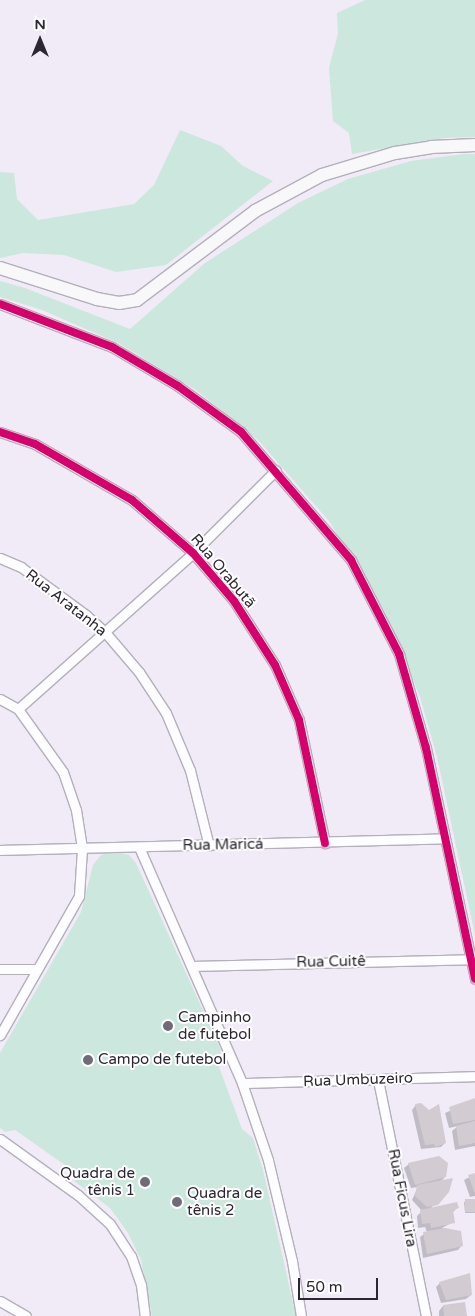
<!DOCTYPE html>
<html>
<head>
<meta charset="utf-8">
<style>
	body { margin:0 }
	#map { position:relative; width:475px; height:1316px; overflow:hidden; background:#f1ebf7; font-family:"Varela Round",sans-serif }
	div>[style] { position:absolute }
	.green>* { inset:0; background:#cce7dd }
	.shadow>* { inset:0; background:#0003 }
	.building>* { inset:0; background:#d3cbd2; transform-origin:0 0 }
	.roads { filter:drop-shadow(1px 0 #b4b0ba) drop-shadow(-1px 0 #b4b0ba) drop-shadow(0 1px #b4b0ba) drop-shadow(0 -1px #b4b0ba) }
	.street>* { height:9px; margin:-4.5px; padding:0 4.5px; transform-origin:4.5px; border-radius:4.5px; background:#fdfcfe }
	.secondary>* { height:12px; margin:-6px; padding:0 6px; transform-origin:6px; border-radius:6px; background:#f8f7fa }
	.cycleway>* { height:8px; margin:-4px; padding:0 4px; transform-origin:4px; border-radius:4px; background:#d6006c }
	.dots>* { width:14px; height:14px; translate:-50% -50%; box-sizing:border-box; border:2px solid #fff; border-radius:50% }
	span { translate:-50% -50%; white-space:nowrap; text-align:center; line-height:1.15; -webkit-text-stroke:4px #fff; paint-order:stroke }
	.street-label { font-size:15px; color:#2c2632 }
	.poi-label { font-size:15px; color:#2c2632 }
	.left { translate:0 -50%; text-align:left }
	.right { translate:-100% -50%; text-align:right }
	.north { position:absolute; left:15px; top:15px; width:50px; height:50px; -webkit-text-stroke:4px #fff; paint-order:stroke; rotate:0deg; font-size:14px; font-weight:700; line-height:20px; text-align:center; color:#2c2632 }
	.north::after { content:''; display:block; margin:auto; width:18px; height:22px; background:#2c2632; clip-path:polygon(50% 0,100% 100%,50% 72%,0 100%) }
	.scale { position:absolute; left:298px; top:1278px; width:80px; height:22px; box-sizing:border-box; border:2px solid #2c2632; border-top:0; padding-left:6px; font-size:15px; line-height:18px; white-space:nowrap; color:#2c2632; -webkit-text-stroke:4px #fff; paint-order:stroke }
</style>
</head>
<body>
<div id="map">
	<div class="green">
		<i style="clip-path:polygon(365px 0,475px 0,475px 137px,444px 138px,352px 154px,349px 133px,333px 121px,329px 68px,338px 33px,337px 13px)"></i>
		<i style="clip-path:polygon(180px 130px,221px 146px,243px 166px,273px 181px,166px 265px,116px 272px,64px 255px,23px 253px,0 258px,0 172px,14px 173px,17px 199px,38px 220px,134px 204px,154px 185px)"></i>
		<i style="clip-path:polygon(464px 154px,475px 154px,475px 935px,437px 757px,420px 697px,386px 614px,329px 521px,258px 440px,196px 390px,120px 344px,42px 310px,0 297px,0 281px,25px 288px,130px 329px,205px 263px,298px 203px,348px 179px,411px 161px)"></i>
		<i style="clip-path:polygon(113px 851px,129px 855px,136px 863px,221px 1050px,218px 1064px,242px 1129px,253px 1138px,263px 1170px,296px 1316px,152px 1316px,141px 1260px,128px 1233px,110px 1208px,74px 1181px,72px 1170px,15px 1130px,5px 1132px,0 1128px,0 1053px,81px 912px,93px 865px,101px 855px)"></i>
	</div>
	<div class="shadow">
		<i style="clip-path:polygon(475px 1100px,475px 1146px,455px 1150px,452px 1131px,458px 1126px,449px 1128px,445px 1113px)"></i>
		<i style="clip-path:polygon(416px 1105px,445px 1143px,441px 1147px,421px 1149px,412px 1110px)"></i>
		<i style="clip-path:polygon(409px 1164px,445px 1177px,440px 1182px,448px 1191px,429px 1210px,457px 1208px,453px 1212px,453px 1222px,442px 1228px,460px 1232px,462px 1245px,458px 1250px,423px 1258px,420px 1237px,427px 1232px,425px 1227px,418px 1228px,417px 1216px,422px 1211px,412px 1200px,418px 1187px,411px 1188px,404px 1168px)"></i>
		<i style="clip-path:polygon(475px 1174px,475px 1196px,470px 1197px,464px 1180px)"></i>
		<i style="clip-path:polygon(475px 1199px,475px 1213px,465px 1213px,464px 1202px)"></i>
		<i style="clip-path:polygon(440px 1283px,471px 1295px,466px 1299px,441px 1303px,436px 1287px)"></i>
		<i style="clip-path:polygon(443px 1306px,466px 1316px,439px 1316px,439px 1311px)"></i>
	</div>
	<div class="building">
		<i style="clip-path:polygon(475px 1098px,475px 1120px,453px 1124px,449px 1107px)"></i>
		<i style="clip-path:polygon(421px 1103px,429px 1110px,439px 1104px,446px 1143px,436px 1147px,434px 1144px,425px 1145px,415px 1104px)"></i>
		<i style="clip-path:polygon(475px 1121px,475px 1143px,459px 1146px,456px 1126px)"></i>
		<i style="clip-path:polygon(439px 1156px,448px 1163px,446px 1177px,415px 1185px,408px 1163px)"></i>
		<i style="clip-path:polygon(475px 1173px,475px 1194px,468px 1175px)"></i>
		<i style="clip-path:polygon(453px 1178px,449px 1192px,438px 1205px,427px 1207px,415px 1196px,417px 1185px)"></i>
		<i style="left:465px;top:1199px;width:10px;height:13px"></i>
		<i style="clip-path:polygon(457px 1202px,459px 1208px,453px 1210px,455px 1223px,431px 1228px,430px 1223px,422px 1224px,420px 1210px)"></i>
		<i style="clip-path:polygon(445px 1228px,461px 1231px,463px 1246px,427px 1254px,423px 1232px)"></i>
		<i style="clip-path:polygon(470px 1273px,472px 1295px,446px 1300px,439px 1282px)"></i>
		<i style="clip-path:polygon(465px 1302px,467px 1316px,444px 1316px,443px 1305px)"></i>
	</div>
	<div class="roads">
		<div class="street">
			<i style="left:0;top:304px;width:120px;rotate:21deg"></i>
			<i style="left:112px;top:347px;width:77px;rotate:30.6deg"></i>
			<i style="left:178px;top:386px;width:78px;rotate:36.1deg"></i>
			<i style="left:241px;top:432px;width:169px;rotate:49.3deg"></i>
			<i style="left:351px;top:560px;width:106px;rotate:62.9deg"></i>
			<i style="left:399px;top:654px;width:98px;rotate:74deg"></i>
			<i style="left:426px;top:748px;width:236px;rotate:78deg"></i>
			<i style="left:0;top:432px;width:37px;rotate:19deg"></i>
			<i style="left:35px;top:444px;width:112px;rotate:30deg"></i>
			<i style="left:132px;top:500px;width:81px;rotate:41deg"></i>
			<i style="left:193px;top:553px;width:63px;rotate:49.5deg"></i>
			<i style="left:234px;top:601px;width:76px;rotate:57.4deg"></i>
			<i style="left:275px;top:665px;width:60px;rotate:66.4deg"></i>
			<i style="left:299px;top:720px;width:126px;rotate:78.1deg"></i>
			<i style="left:0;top:558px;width:23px;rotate:23deg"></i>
			<i style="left:21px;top:567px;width:81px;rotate:36.4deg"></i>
			<i style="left:86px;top:615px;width:24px;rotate:42deg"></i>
			<i style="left:104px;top:631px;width:54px;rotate:49.5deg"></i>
			<i style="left:139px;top:672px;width:49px;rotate:56.6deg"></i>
			<i style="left:166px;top:713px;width:62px;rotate:67.2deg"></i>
			<i style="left:190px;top:770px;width:78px;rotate:76deg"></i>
			<i style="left:0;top:699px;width:21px;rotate:29deg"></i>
			<i style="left:18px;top:709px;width:77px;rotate:54.5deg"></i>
			<i style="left:63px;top:772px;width:40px;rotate:71.1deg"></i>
			<i style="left:76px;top:810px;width:39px;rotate:81deg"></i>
			<i style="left:82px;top:849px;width:47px;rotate:93.7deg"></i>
			<i style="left:79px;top:896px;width:160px;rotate:119.6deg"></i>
			<i style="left:18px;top:709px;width:234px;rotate:-41.7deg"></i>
			<i style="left:193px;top:553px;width:117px;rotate:-45deg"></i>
			<i style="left:139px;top:847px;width:257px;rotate:66.4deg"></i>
			<i style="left:242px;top:1083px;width:81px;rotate:71.3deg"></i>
			<i style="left:268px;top:1160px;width:104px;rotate:76.6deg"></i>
			<i style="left:292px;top:1261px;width:56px;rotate:80.7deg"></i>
			<i style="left:0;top:850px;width:445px;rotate:-1.5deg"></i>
			<i style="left:192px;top:966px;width:279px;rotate:-1.4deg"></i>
			<i style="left:0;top:969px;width:37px"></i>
			<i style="left:378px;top:1080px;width:241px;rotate:78.5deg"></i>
			<i style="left:242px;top:1083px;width:233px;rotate:-1.7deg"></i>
			<i style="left:0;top:1139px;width:96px;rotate:35.7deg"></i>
			<i style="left:78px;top:1195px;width:43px;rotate:42.2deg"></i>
			<i style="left:110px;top:1224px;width:38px;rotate:57deg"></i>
			<i style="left:131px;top:1256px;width:31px;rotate:71deg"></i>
			<i style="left:141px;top:1285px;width:31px;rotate:83deg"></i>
			<i style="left:0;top:1301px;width:30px;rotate:30deg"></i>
		</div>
		<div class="secondary">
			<i style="left:0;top:268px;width:102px;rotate:17.7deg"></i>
			<i style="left:97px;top:299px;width:22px;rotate:10deg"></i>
			<i style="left:119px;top:303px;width:18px;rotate:-9deg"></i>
			<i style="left:137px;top:300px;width:148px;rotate:-37deg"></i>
			<i style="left:255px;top:211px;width:76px;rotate:-28.2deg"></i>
			<i style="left:322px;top:175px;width:76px;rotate:-16.8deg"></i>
			<i style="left:395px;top:153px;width:36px;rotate:-9deg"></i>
			<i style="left:431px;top:147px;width:44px;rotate:-2.6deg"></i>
		</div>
	</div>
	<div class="cycleway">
		<i style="left:0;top:304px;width:120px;rotate:21deg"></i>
		<i style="left:112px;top:347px;width:77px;rotate:30.6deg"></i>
		<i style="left:178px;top:386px;width:78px;rotate:36.1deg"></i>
		<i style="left:241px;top:432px;width:169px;rotate:49.3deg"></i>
		<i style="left:351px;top:560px;width:106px;rotate:62.9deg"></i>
		<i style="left:399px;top:654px;width:98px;rotate:74deg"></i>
		<i style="left:426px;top:748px;width:236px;rotate:78deg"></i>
		<i style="left:0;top:432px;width:37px;rotate:19deg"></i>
		<i style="left:35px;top:444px;width:112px;rotate:30deg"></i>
		<i style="left:132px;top:500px;width:81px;rotate:41deg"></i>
		<i style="left:193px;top:553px;width:63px;rotate:49.5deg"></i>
		<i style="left:234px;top:601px;width:76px;rotate:57.4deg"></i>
		<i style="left:275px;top:665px;width:60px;rotate:66.4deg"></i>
		<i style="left:299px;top:720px;width:126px;rotate:78.1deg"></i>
	</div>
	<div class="dots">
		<i style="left:168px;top:1026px;background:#716b77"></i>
		<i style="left:88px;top:1060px;background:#716b77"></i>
		<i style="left:145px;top:1182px;background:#716b77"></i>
		<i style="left:177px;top:1202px;background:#716b77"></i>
	</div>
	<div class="street-label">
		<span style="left:223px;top:571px;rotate:50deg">Rua Orabutã</span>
		<span style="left:66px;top:603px;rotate:38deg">Rua Aratanha</span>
		<span style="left:223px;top:845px;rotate:-1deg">Rua Maricá</span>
		<span style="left:331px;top:962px;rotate:-1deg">Rua Cuitê</span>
		<span style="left:358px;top:1080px;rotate:-2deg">Rua Umbuzeiro</span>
		<span style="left:402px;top:1198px;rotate:79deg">Rua Ficus Lira</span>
	</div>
	<div class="poi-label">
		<span class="left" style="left:178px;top:1026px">Campinho<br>de futebol</span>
		<span class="left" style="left:98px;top:1060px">Campo de futebol</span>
		<span class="right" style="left:135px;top:1182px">Quadra de<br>tênis 1</span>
		<span class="left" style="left:187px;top:1202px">Quadra de<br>tênis 2</span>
	</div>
	<div class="north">N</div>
	<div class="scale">50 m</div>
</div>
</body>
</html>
